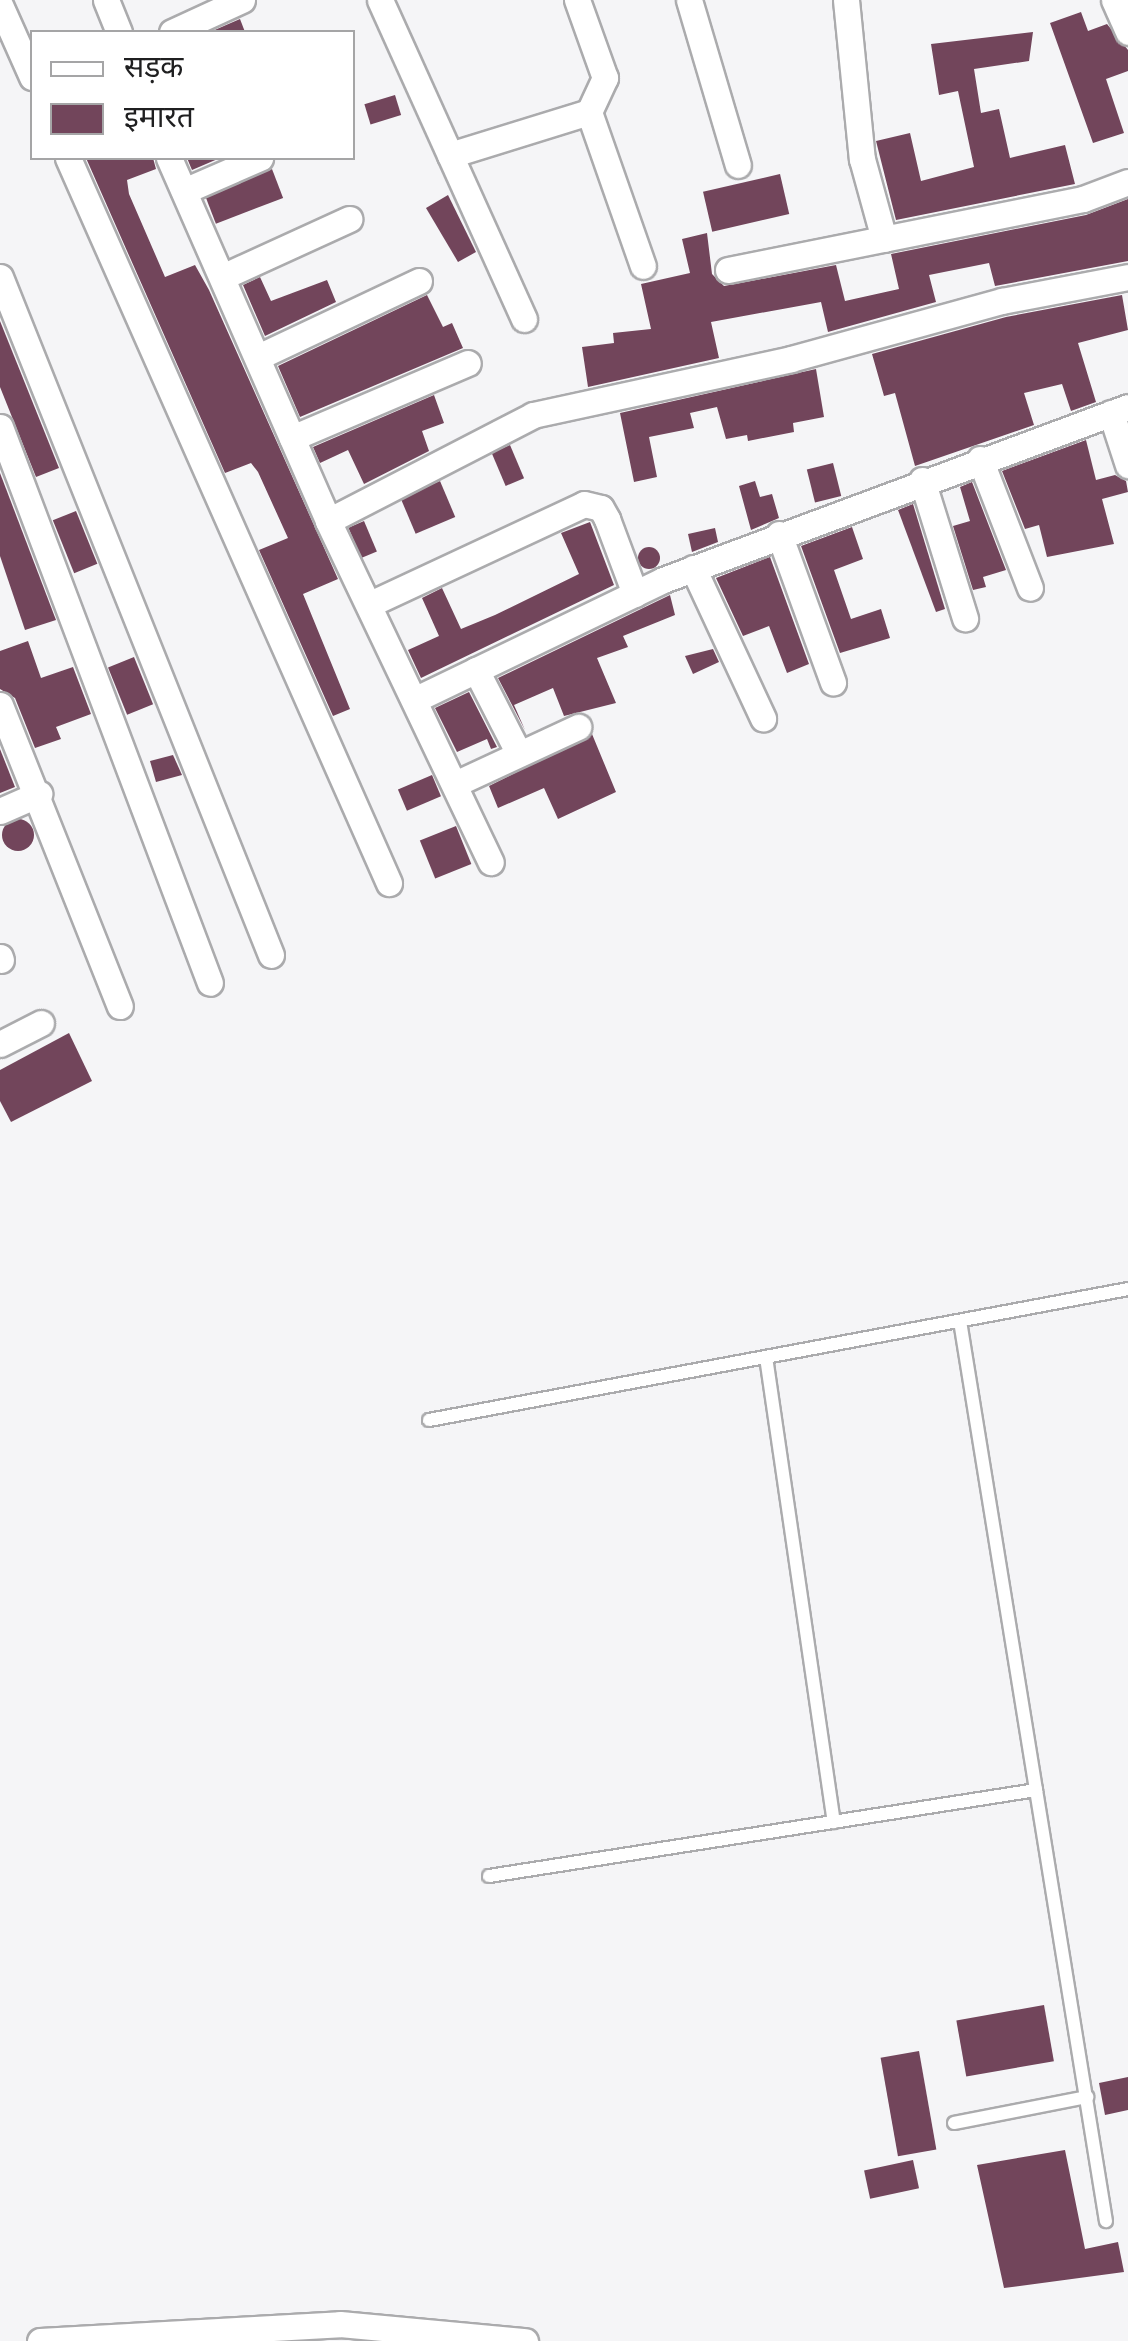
<!DOCTYPE html>
<html>
<head>
<meta charset="utf-8">
<style>
	body { margin:0 }
	#map { position:relative; width:1128px; height:2341px; overflow:hidden; background:#f5f5f7; font-family:Karla,"Noto Sans Devanagari",sans-serif }
	div>[style] { position:absolute }
	.building>* { inset:0; background:#72455b; transform-origin:0 0 }
	.round { border-radius:50% }
	.roads { filter:drop-shadow(2px 0 #ababad) drop-shadow(-2px 0 #ababad) drop-shadow(0 2px #ababad) drop-shadow(0 -2px #ababad) }
	.lane>* { height:12px; margin:-6px; padding:0 6px; transform-origin:6px; border-radius:6px; background:#fff }
	.street>* { height:25px; margin:-12.5px; padding:0 12.5px; transform-origin:12.5px; border-radius:12.5px; background:#fff }
	span { translate:-50% -50%; white-space:nowrap; text-align:center; line-height:1.15; -webkit-text-stroke:10px #fff; paint-order:stroke }
	.legend { position:absolute; left:30px; top:30px; width:325px; height:130px; box-sizing:border-box; background:#fff; border:2px solid #a5a5a6; margin:0; padding:12px 18px; list-style:none; font-size:30px; color:#1f1f20 }
	.legend li { display:flex; align-items:center; gap:20px; height:50px }
	.legend b { width:50px; border:2px solid #a5a5a6 }
</style>
</head>
<body>
<div id="map">
	<div class="building">
		<i style="clip-path:polygon(1081px 12px,1088px 31px,1107px 24px,1128px 50px,1128px 71px,1106px 79px,1124px 133px,1093px 143px,1050px 23px)"></i>
		<i style="clip-path:polygon(240px 19px,245px 32px,210px 32px)"></i>
		<i style="clip-path:polygon(1033px 32px,1029px 61px,974px 69px,981px 113px,999px 109px,1010px 158px,1065px 145px,1075px 184px,896px 220px,876px 141px,910px 133px,921px 181px,974px 167px,958px 91px,939px 95px,931px 44px)"></i>
		<i style="left:395px;top:95px;width:21px;height:32px;rotate:73deg"></i>
		<i style="clip-path:polygon(86px 158px,153px 158px,156px 169px,127px 180px,129px 194px,165px 277px,195px 265px,209px 290px,338px 579px,303px 594px,350px 709px,333px 716px,259px 550px,288px 538px,258px 472px,251px 463px,225px 473px)"></i>
		<i style="clip-path:polygon(187px 158px,220px 158px,192px 170px)"></i>
		<i style="left:272px;top:169px;width:31px;height:72px;rotate:69deg"></i>
		<i style="left:780px;top:174px;width:41px;height:79px;rotate:77deg"></i>
		<i style="clip-path:polygon(448px 195px,476px 252px,458px 262px,426px 208px)"></i>
		<i style="clip-path:polygon(1128px 199px,1128px 261px,995px 286px,989px 263px,929px 275px,936px 302px,828px 332px,821px 302px,711px 322px,719px 358px,588px 387px,582px 347px,614px 343px,613px 333px,651px 329px,641px 284px,690px 273px,682px 239px,707px 233px,712px 274px,724px 286px,836px 265px,845px 301px,899px 289px,891px 254px,1086px 215px)"></i>
		<i style="clip-path:polygon(260px 277px,271px 301px,327px 280px,336px 302px,265px 336px,243px 285px)"></i>
		<i style="clip-path:polygon(427px 295px,443px 327px,452px 323px,463px 348px,300px 417px,278px 366px)"></i>
		<i style="clip-path:polygon(1122px 295px,1128px 330px,1078px 343px,1096px 402px,1071px 411px,1062px 384px,1024px 393px,1034px 425px,915px 466px,895px 393px,884px 396px,872px 354px,1006px 317px)"></i>
		<i style="clip-path:polygon(0 321px,59px 468px,36px 477px,0 387px)"></i>
		<i style="clip-path:polygon(816px 369px,824px 417px,793px 423px,794px 432px,748px 441px,747px 435px,726px 439px,717px 407px,690px 413px,694px 428px,649px 437px,657px 477px,634px 482px,620px 413px)"></i>
		<i style="clip-path:polygon(434px 395px,444px 423px,422px 431px,429px 451px,364px 484px,348px 450px,320px 463px,313px 447px)"></i>
		<i style="clip-path:polygon(1086px 440px,1096px 480px,1115px 475px,1126px 481px,1128px 492px,1102px 499px,1114px 544px,1047px 557px,1039px 525px,1025px 529px,1002px 471px)"></i>
		<i style="left:510px;top:445px;width:36px;height:20px;rotate:67deg"></i>
		<i style="left:833px;top:463px;width:34px;height:27px;rotate:76deg"></i>
		<i style="clip-path:polygon(0 473px,56px 620px,25px 630px,0 556px)"></i>
		<i style="left:440px;top:481px;width:39px;height:43px;rotate:67deg"></i>
		<i style="clip-path:polygon(755px 481px,760px 497px,772px 494px,779px 518px,751px 530px,739px 486px)"></i>
		<i style="clip-path:polygon(972px 482px,1006px 570px,983px 577px,986px 587px,973px 590px,953px 526px,970px 521px,960px 487px)"></i>
		<i style="clip-path:polygon(913px 504px,945px 609px,936px 612px,898px 510px)"></i>
		<i style="left:76px;top:511px;width:57px;height:25px;rotate:68deg"></i>
		<i style="left:364px;top:521px;width:33px;height:17px;rotate:67deg"></i>
		<i style="clip-path:polygon(590px 522px,614px 585px,421px 678px,408px 650px,439px 636px,422px 598px,442px 588px,461px 629px,495px 615px,579px 574px,561px 533px)"></i>
		<i style="clip-path:polygon(852px 527px,863px 559px,834px 570px,851px 619px,881px 609px,890px 638px,840px 653px,801px 546px)"></i>
		<i style="clip-path:polygon(715px 528px,718px 542px,692px 552px,688px 534px)"></i>
		<i class="round" style="left:638px;top:547px;width:22px;height:22px"></i>
		<i style="clip-path:polygon(770px 557px,809px 664px,787px 673px,769px 626px,743px 636px,716px 578px)"></i>
		<i style="clip-path:polygon(670px 595px,675px 615px,623px 636px,628px 647px,597px 658px,616px 703px,564px 716px,553px 688px,514px 705px,525px 730px,498px 678px)"></i>
		<i style="clip-path:polygon(28px 641px,41px 678px,73px 667px,91px 714px,56px 727px,61px 739px,35px 748px,15px 698px,0 689px,0 651px)"></i>
		<i style="clip-path:polygon(713px 649px,719px 662px,693px 674px,685px 656px)"></i>
		<i style="left:134px;top:657px;width:51px;height:28px;rotate:68deg"></i>
		<i style="clip-path:polygon(469px 692px,497px 747px,491px 749px,487px 739px,457px 752px,435px 708px)"></i>
		<i style="clip-path:polygon(592px 734px,616px 792px,558px 819px,544px 788px,498px 808px,489px 786px)"></i>
		<i style="clip-path:polygon(0 749px,15px 787px,0 793px)"></i>
		<i style="clip-path:polygon(173px 755px,182px 775px,156px 782px,150px 761px)"></i>
		<i style="left:432px;top:775px;width:23px;height:37px;rotate:67deg"></i>
		<i class="round" style="left:2px;top:819px;width:32px;height:32px"></i>
		<i style="left:456px;top:826px;width:41px;height:39px;rotate:68deg"></i>
		<i style="clip-path:polygon(69px 1033px,92px 1081px,11px 1122px,0 1101px,0 1070px)"></i>
		<i style="left:1044px;top:2005px;width:57px;height:89px;rotate:80deg"></i>
		<i style="left:919px;top:2051px;width:100px;height:39px;rotate:80deg"></i>
		<i style="clip-path:polygon(1128px 2077px,1128px 2110px,1105px 2115px,1099px 2083px)"></i>
		<i style="clip-path:polygon(1065px 2150px,1085px 2249px,1118px 2242px,1124px 2272px,1004px 2288px,977px 2165px)"></i>
		<i style="left:913px;top:2160px;width:29px;height:50px;rotate:78deg"></i>
	</div>
	<div class="roads">
		<div class="lane">
			<i style="left:960px;top:1321px;width:912px;rotate:80.79deg"></i>
			<i style="left:766px;top:1357px;width:470px;rotate:81.7deg"></i>
			<i style="left:429px;top:1420px;width:711px;rotate:-10.61deg"></i>
			<i style="left:489px;top:1876px;width:554px;rotate:-8.93deg"></i>
			<i style="left:954px;top:2123px;width:136px;rotate:-11.1deg"></i>
		</div>
		<div class="street">
			<i style="left:106px;top:0;width:35px;rotate:68deg"></i>
			<i style="left:380px;top:0;width:350px;rotate:65.7deg"></i>
			<i style="left:689px;top:0;width:172px;rotate:73.5deg"></i>
			<i style="left:846px;top:0;width:160px;rotate:84.3deg"></i>
			<i style="left:862px;top:159px;width:83px;rotate:74.6deg"></i>
			<i style="left:1114px;top:0;width:35px;rotate:66deg"></i>
			<i style="left:0;top:5px;width:79px;rotate:66deg"></i>
			<i style="left:172px;top:32px;width:77px;rotate:-24.6deg"></i>
			<i style="left:589px;top:112px;width:163px;rotate:70.7deg"></i>
			<i style="left:450px;top:155px;width:145px;rotate:-17.2deg"></i>
			<i style="left:589px;top:112px;width:38px;rotate:-65deg"></i>
			<i style="left:605px;top:78px;width:83px;rotate:-109.7deg"></i>
			<i style="left:68px;top:158px;width:793px;rotate:66.12deg"></i>
			<i style="left:169px;top:158px;width:396px;rotate:66.3deg"></i>
			<i style="left:328px;top:521px;width:378px;rotate:64.5deg"></i>
			<i style="left:184px;top:191px;width:83px;rotate:-23.5deg"></i>
			<i style="left:728px;top:270px;width:362px;rotate:-11.3deg"></i>
			<i style="left:1083px;top:199px;width:48px;rotate:-20.7deg"></i>
			<i style="left:0;top:277px;width:730px;rotate:68.21deg"></i>
			<i style="left:222px;top:277px;width:140px;rotate:-24.5deg"></i>
			<i style="left:258px;top:357px;width:178px;rotate:-25.3deg"></i>
			<i style="left:1111px;top:413px;width:55px;rotate:71.9deg"></i>
			<i style="left:0;top:427px;width:594px;rotate:69.31deg"></i>
			<i style="left:292px;top:438px;width:191px;rotate:-23.1deg"></i>
			<i style="left:980px;top:459px;width:138px;rotate:68.8deg"></i>
			<i style="left:922px;top:480px;width:145px;rotate:72.7deg"></i>
			<i style="left:328px;top:521px;width:231px;rotate:-27.3deg"></i>
			<i style="left:533px;top:415px;width:264px;rotate:-12.2deg"></i>
			<i style="left:791px;top:359px;width:219px;rotate:-15.4deg"></i>
			<i style="left:1002px;top:301px;width:128px;rotate:-10.8deg"></i>
			<i style="left:779px;top:534px;width:158px;rotate:70deg"></i>
			<i style="left:693px;top:568px;width:166px;rotate:65deg"></i>
			<i style="left:370px;top:604px;width:236px;rotate:-25deg"></i>
			<i style="left:584px;top:504px;width:17px;rotate:13deg"></i>
			<i style="left:601px;top:508px;width:13px;rotate:61deg"></i>
			<i style="left:607px;top:519px;width:80px;rotate:69.5deg"></i>
			<i style="left:476px;top:670px;width:94px;rotate:62.9deg"></i>
			<i style="left:414px;top:700px;width:276px;rotate:-25.7deg"></i>
			<i style="left:663px;top:580px;width:496px;rotate:-20.4deg"></i>
			<i style="left:0;top:705px;width:324px;rotate:68.3deg"></i>
			<i style="left:455px;top:784px;width:136px;rotate:-24.9deg"></i>
			<i style="left:0;top:811px;width:43px;rotate:-23.6deg"></i>
			<i style="left:0;top:957px;width:3px;rotate:72deg"></i>
			<i style="left:0;top:1044px;width:46px;rotate:-27.1deg"></i>
			<i style="left:40px;top:2341px;width:300px;rotate:-3.2deg"></i>
			<i style="left:340px;top:2324px;width:186px;rotate:5.3deg"></i>
		</div>
	</div>
	<ul class="legend">
	<li><b style="height:12px;background:#fff"></b>सड़क</li>
	<li><b style="height:28px;background:#72455b"></b>इमारत</li>
	</ul>
</div>
</body>
</html>
